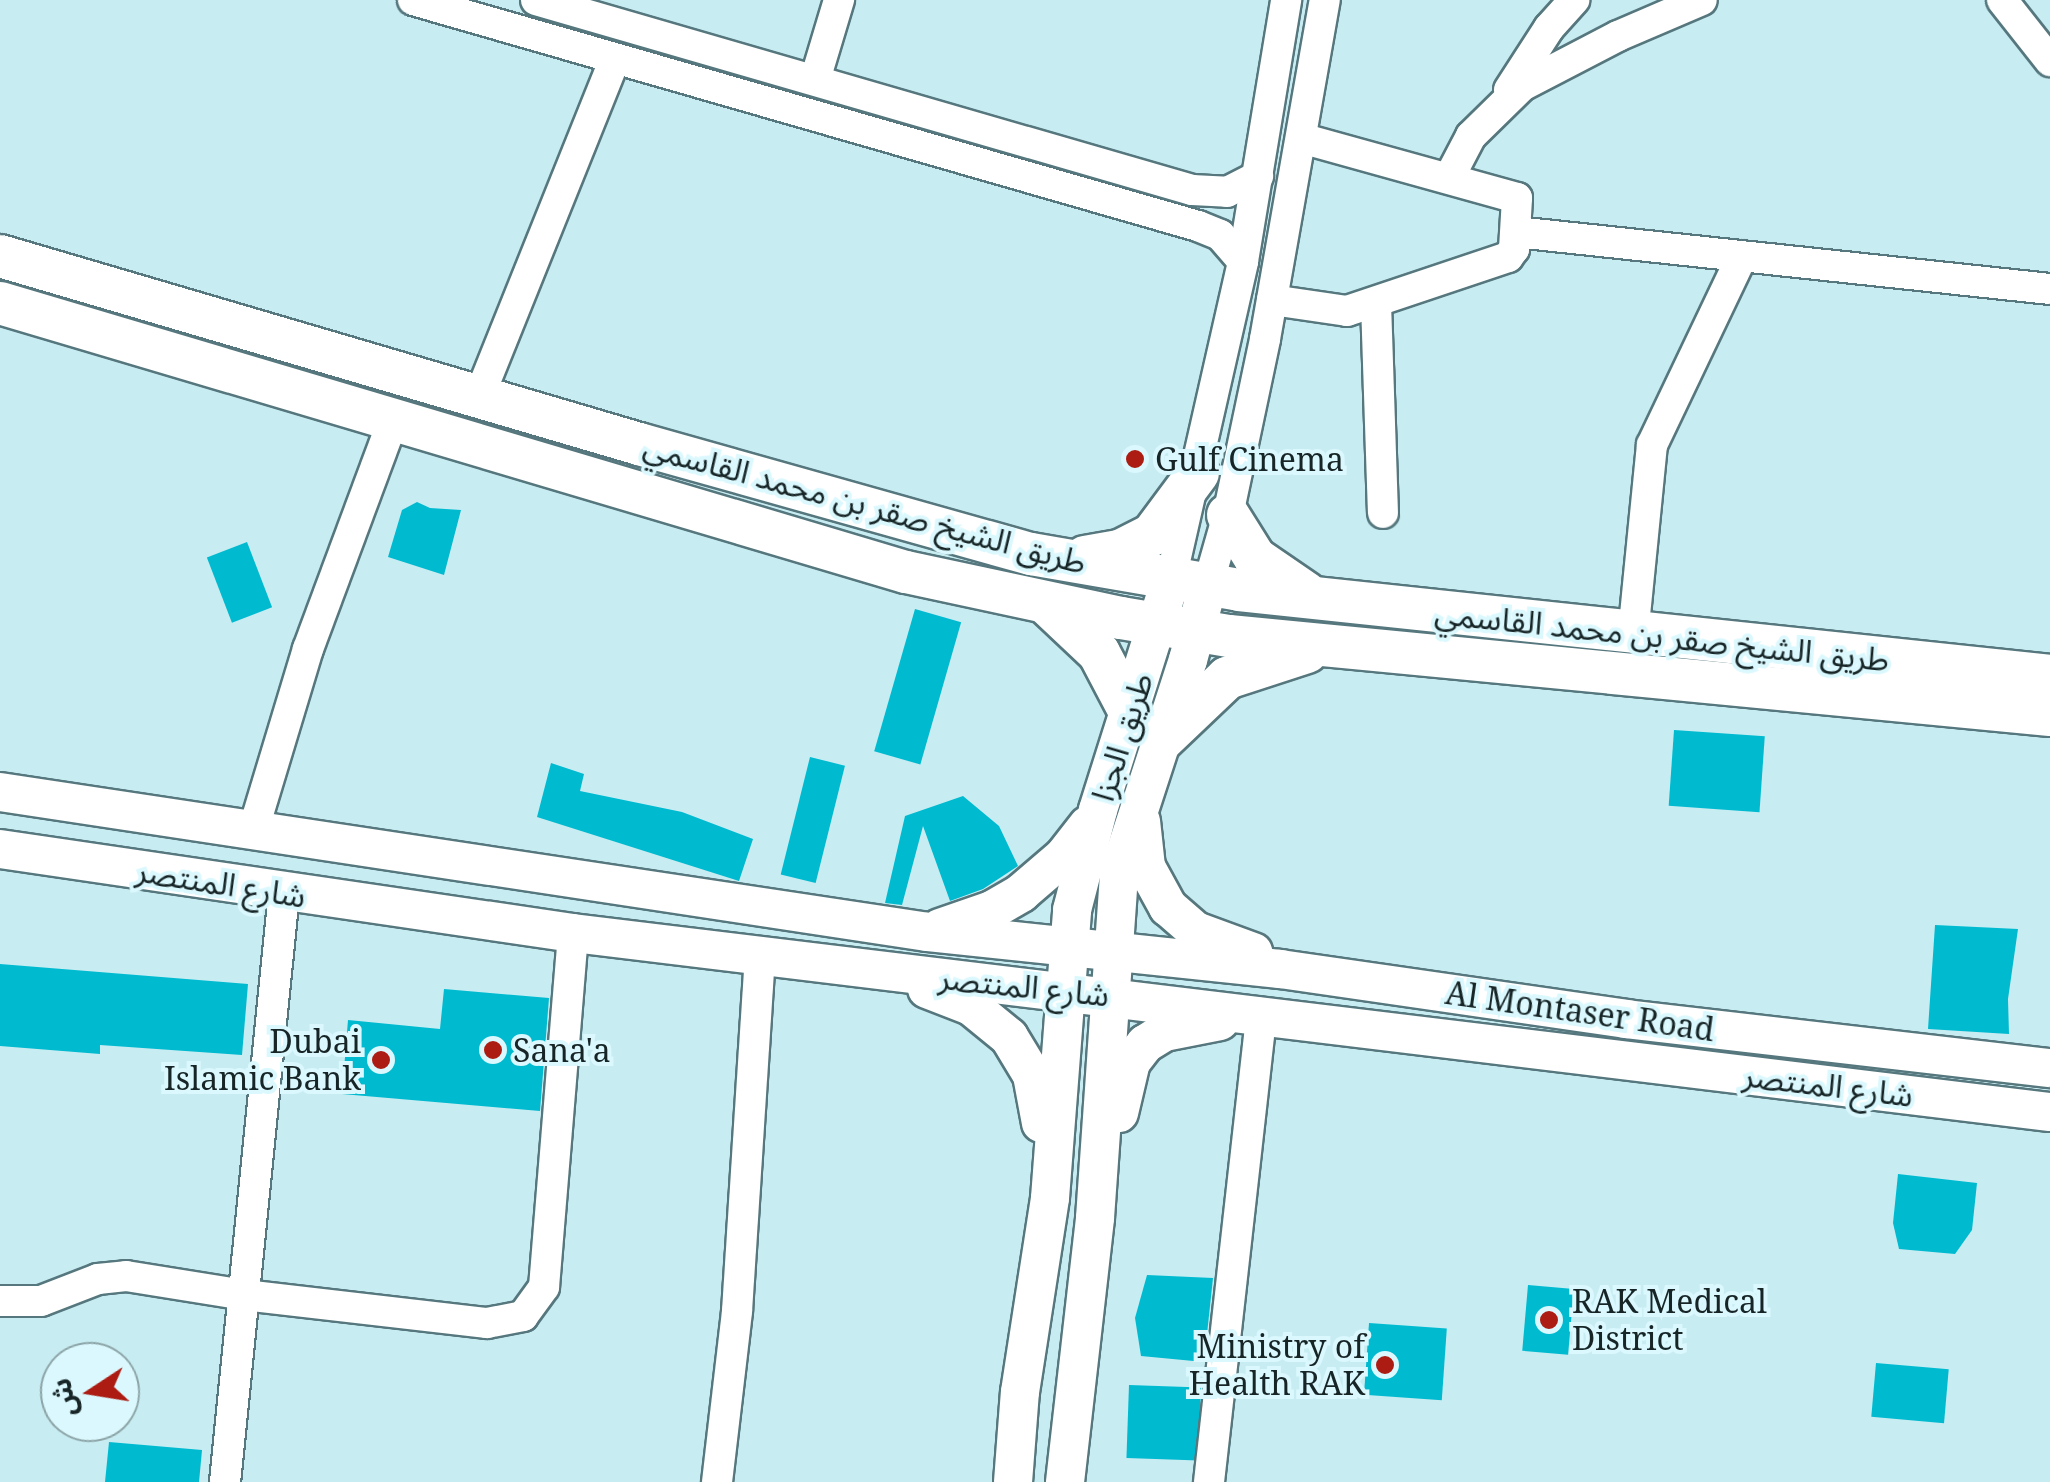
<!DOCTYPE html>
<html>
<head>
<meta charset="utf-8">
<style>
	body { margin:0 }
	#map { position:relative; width:2050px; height:1482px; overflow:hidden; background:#c7ecf2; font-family:"Noto Serif","Noto Sans Arabic",serif }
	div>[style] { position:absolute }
	.building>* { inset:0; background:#00bad0; transform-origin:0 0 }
	.roads { filter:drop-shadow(2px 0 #55777d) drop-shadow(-2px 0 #55777d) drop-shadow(0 2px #55777d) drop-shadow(0 -2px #55777d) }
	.minor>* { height:30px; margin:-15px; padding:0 15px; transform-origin:15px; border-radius:15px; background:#fff }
	.major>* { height:38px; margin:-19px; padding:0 19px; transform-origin:19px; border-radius:19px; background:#fff }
	.highway>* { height:42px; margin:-21px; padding:0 21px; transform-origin:21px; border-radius:21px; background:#fff }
	.dots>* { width:28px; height:28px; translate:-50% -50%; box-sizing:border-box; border:5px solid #daf8fd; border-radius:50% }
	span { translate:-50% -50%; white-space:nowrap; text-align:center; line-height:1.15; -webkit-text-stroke:8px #daf8fd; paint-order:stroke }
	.poi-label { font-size:32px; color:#172527 }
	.left { translate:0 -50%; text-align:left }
	.right { translate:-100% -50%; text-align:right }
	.street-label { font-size:32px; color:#172527 }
	.north { position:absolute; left:40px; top:1342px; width:100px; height:100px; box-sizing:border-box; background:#daf8fd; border:2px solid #8ca4a7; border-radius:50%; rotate:258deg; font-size:28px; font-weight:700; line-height:40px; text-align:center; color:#172527 }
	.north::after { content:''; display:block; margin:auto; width:35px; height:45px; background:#ac1c12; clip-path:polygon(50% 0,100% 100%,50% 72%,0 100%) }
</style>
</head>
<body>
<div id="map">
	<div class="building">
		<i style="clip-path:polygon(417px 502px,430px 508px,461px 510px,444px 575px,388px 557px,402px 510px)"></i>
		<i style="left:247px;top:542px;width:70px;height:43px;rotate:69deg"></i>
		<i style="left:915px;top:609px;width:48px;height:148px;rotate:16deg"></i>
		<i style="left:1674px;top:730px;width:91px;height:76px;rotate:4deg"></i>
		<i style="left:810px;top:757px;width:36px;height:121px;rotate:14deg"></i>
		<i style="clip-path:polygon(551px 763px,584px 774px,580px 791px,682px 812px,753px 839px,739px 881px,537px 817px)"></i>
		<i style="clip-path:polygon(963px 796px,999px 826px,1018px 866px,983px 889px,950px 901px,923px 826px,902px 905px,885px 903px,905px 816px)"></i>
		<i style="clip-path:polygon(1935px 925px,2018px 929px,2008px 999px,2009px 1034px,1928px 1029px)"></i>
		<i style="clip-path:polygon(0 964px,248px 984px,242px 1055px,100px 1045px,100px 1054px,0 1046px)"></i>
		<i style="clip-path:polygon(444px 989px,549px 998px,540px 1111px,342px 1094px,348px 1020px,440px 1029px)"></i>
		<i style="clip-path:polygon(1898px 1174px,1977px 1183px,1972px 1230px,1955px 1254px,1899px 1249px,1893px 1223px)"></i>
		<i style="clip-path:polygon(1147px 1275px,1213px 1278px,1204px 1362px,1141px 1356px,1135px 1318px)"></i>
		<i style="left:1528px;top:1285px;width:46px;height:66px;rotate:5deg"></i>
		<i style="left:1369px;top:1323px;width:78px;height:72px;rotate:4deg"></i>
		<i style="left:1876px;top:1363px;width:73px;height:54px;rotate:5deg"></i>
		<i style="left:1129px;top:1385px;width:72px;height:73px;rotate:2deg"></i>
		<i style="clip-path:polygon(109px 1442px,202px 1450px,199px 1482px,105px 1482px)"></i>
	</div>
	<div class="roads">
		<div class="minor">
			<i style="left:413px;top:0;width:817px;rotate:16.06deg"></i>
			<i style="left:1198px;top:226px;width:24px;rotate:22deg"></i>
			<i style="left:1220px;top:235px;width:35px;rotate:49deg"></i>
			<i style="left:536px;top:0;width:683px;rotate:16.15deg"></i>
			<i style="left:1192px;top:190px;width:35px;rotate:3deg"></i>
			<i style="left:1227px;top:192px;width:35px;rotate:-27deg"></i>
			<i style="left:2002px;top:0;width:78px;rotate:51.8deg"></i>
			<i style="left:815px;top:80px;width:84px;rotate:-73.3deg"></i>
			<i style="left:1509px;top:90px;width:74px;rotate:-57.2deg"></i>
			<i style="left:1549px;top:28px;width:38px;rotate:-48deg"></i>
			<i style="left:1449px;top:178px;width:47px;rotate:-62.4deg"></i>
			<i style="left:1471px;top:136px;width:71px;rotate:-44.4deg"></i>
			<i style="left:1522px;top:86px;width:108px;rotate:-27.5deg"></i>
			<i style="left:1618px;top:36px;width:91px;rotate:-23.2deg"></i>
			<i style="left:1516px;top:232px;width:537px;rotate:6.09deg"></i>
			<i style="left:1272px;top:300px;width:76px;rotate:8.3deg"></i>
			<i style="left:1347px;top:311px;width:170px;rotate:-18.5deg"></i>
			<i style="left:1508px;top:257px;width:10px;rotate:-53deg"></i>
			<i style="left:1514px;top:249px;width:51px;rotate:-86.6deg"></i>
			<i style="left:1517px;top:198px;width:224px;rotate:-164.5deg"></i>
			<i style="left:1376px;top:303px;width:210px;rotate:88.1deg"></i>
			<i style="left:479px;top:397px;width:364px;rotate:-68.1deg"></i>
			<i style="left:1171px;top:579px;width:326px;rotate:-77.2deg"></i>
			<i style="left:1243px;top:261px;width:265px;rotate:-80.6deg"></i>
			<i style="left:1208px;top:585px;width:73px;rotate:-74.1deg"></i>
			<i style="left:1228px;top:515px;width:180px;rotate:-78.1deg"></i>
			<i style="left:1265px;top:339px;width:344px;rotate:-80deg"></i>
			<i style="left:1633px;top:635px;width:191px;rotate:-84.3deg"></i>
			<i style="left:1652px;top:445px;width:209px;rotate:-64.5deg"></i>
			<i style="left:253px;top:831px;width:190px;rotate:-73.2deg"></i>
			<i style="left:308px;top:649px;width:244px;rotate:-69.6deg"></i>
			<i style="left:0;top:1301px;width:41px"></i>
			<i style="left:41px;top:1301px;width:61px;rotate:-21.1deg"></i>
			<i style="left:98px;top:1279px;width:28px;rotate:-6deg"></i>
			<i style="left:126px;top:1276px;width:120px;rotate:9.1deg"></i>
			<i style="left:244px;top:1295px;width:245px;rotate:6.6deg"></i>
			<i style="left:487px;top:1323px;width:37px;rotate:-11deg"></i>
			<i style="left:523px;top:1316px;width:36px;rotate:-54deg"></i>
			<i style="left:544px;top:1287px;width:355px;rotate:-85.3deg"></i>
			<i style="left:225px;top:1482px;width:592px;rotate:-84.28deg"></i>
			<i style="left:717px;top:1482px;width:172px;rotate:-83.3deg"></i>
			<i style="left:737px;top:1311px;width:358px;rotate:-86.3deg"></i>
			<i style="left:1209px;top:1482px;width:472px;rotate:-83.6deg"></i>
		</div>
		<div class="major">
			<i style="left:0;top:792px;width:939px;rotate:8.58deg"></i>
			<i style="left:928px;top:932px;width:354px;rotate:6deg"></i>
			<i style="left:1280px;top:969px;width:350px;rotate:8.2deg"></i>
			<i style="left:1626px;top:1019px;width:427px;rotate:6.6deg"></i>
			<i style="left:1141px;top:821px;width:46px;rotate:83.8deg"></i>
			<i style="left:1146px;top:867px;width:46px;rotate:61.2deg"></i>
			<i style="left:1168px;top:907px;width:37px;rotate:41deg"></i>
			<i style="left:1196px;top:931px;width:61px;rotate:20.2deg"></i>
			<i style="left:0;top:849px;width:579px;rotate:8.34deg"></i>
			<i style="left:573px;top:933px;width:1488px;rotate:6.91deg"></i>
			<i style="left:940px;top:928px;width:55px;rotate:-19.1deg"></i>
			<i style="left:992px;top:910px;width:34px;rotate:-30deg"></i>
			<i style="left:1021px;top:893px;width:57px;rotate:-40.7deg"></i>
			<i style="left:1064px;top:856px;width:39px;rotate:-52deg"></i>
			<i style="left:927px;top:989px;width:47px;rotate:21.1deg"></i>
			<i style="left:971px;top:1006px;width:49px;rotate:39.2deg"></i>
			<i style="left:1009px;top:1037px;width:44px;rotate:58.8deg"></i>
			<i style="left:1032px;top:1075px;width:49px;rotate:79.4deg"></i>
			<i style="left:1119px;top:1113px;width:52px;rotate:-76.8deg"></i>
			<i style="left:1131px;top:1062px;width:23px;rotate:-52deg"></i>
			<i style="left:1145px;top:1044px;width:22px;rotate:-32deg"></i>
			<i style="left:1164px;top:1032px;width:57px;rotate:-11.1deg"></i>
			<i style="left:1013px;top:1482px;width:90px;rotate:-85.6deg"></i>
			<i style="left:1020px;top:1392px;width:196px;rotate:-81.2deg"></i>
			<i style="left:1050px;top:1198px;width:289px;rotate:-85.6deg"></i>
			<i style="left:1072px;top:910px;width:103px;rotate:-75.4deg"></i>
			<i style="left:1098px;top:810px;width:242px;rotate:-72.5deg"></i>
			<i style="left:1065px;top:1482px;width:266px;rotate:-83.5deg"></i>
			<i style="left:1095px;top:1218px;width:347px;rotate:-86deg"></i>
			<i style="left:1119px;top:872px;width:223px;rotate:-72deg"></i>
			<i style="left:1188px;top:660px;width:78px;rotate:-75.1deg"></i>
		</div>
		<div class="highway">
			<i style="left:0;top:256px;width:666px;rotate:16.39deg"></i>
			<i style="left:639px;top:444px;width:407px;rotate:15.7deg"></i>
			<i style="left:1031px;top:554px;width:211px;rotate:9.8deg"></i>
			<i style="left:1239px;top:590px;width:816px;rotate:6.05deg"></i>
			<i style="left:0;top:303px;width:945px;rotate:16.54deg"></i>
			<i style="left:906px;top:572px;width:220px;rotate:12.1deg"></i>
			<i style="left:1121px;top:618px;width:109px;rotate:9.5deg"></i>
			<i style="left:1229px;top:636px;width:825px;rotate:5.5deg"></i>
			<i style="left:1228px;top:515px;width:51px;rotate:57.9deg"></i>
			<i style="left:1255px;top:558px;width:62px;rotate:34.5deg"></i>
			<i style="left:1085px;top:557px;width:36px;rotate:-10deg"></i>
			<i style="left:1120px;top:551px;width:36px;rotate:-27deg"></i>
			<i style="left:1152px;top:535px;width:77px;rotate:-53.4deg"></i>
			<i style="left:1048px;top:605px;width:70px;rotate:43.3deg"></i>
			<i style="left:1099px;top:653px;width:67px;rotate:62.3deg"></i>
			<i style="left:1162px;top:740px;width:90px;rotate:-43.6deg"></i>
			<i style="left:1227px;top:678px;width:84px;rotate:-18deg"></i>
		</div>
	</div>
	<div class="dots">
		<i style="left:1135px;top:459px;background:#ac1c12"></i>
		<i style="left:493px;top:1050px;background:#ac1c12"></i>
		<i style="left:381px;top:1060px;background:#ac1c12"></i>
		<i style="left:1549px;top:1320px;background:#ac1c12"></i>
		<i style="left:1385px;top:1365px;background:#ac1c12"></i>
	</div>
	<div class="poi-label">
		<span class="left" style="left:1155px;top:459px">Gulf Cinema</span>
		<span class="right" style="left:361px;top:1060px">Dubai<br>Islamic Bank</span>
		<span class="left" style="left:513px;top:1050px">Sana'a</span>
		<span class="left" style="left:1572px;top:1320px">RAK Medical<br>District</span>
		<span class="right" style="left:1365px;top:1365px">Ministry of<br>Health RAK</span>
	</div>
	<div class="street-label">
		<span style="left:865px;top:504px;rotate:15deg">طريق الشيخ صقر بن محمد القاسمي</span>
		<span style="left:1662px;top:636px;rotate:6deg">طريق الشيخ صقر بن محمد القاسمي</span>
		<span style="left:1122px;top:737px;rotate:-72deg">طريق الجزا</span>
		<span style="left:221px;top:883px;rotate:9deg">شارع المنتصر</span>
		<span style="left:1024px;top:986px;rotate:6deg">شارع المنتصر</span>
		<span style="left:1580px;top:1011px;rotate:8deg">Al Montaser Road</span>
		<span style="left:1828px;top:1085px;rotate:7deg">شارع المنتصر</span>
	</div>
	<div class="north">ش</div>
</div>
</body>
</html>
